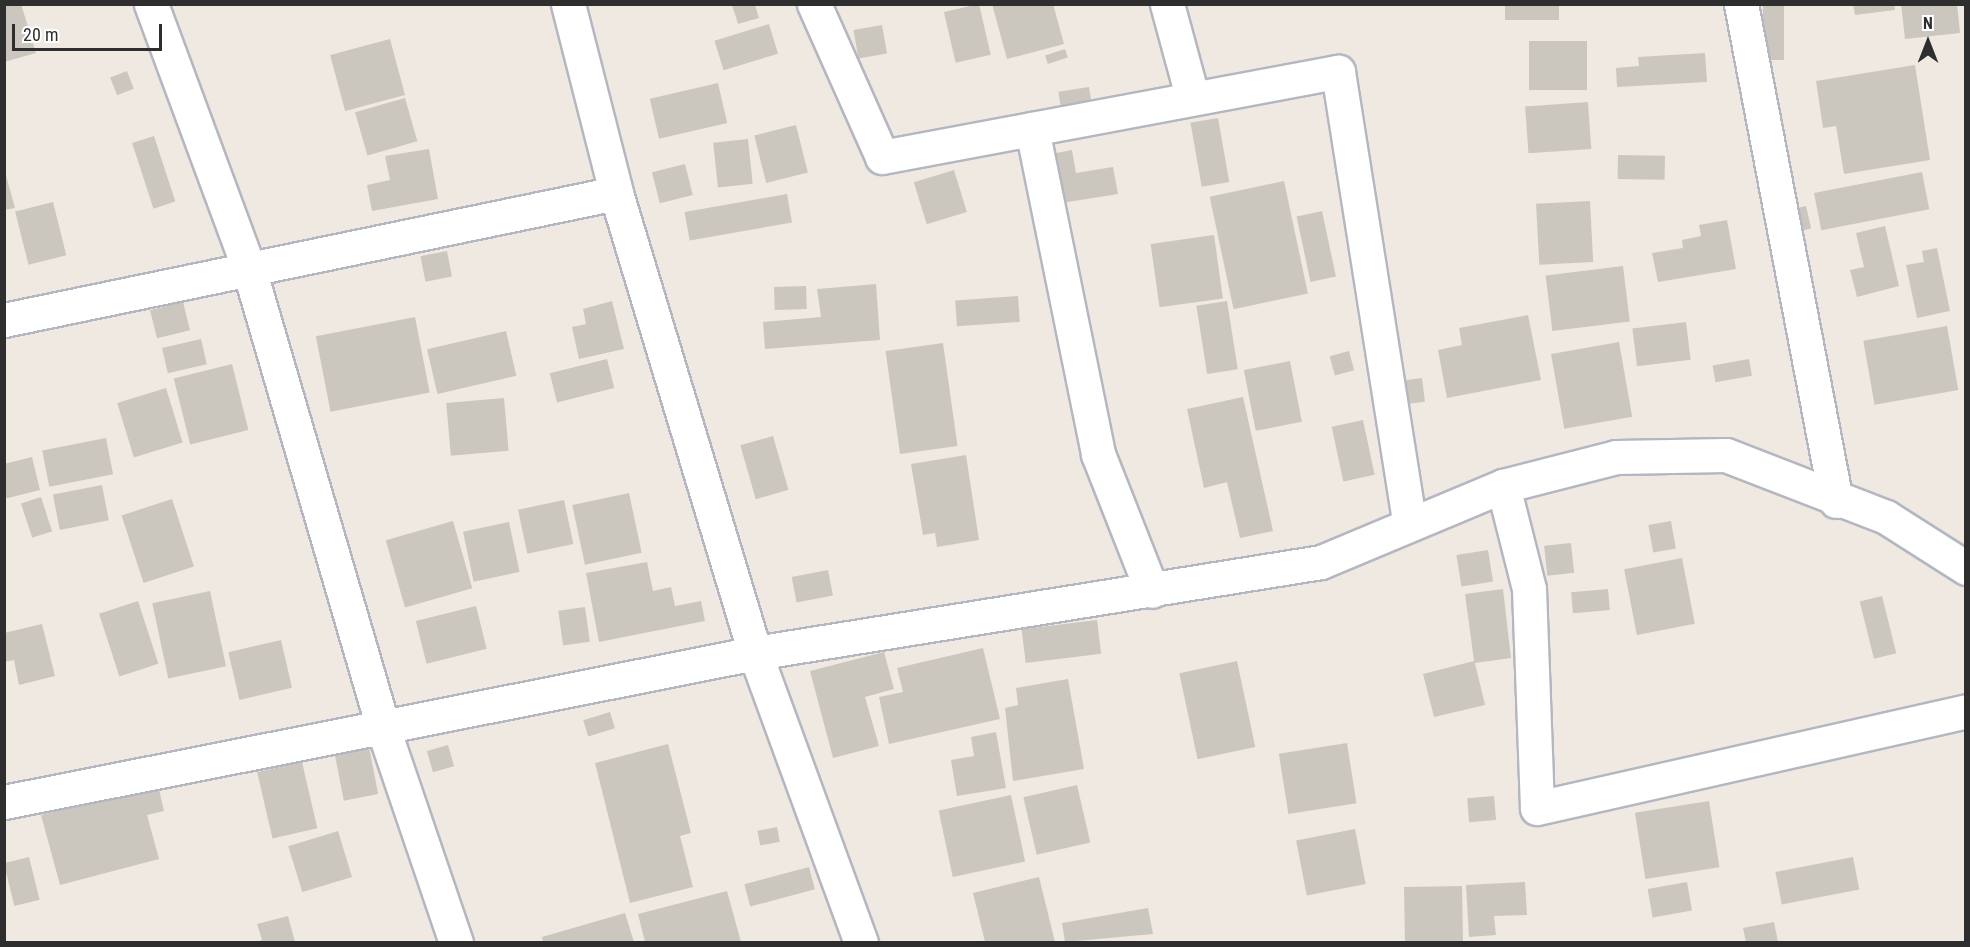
<!DOCTYPE html>
<html>
<head>
<meta charset="utf-8">
<style>
	body { margin:0 }
	#map { position:relative; width:1970px; height:947px; overflow:hidden; background:#efe9e1; font-family:"Roboto Condensed",sans-serif }
	div>[style] { position:absolute }
	.building>* { inset:0; background:#cbc7bf; transform-origin:0 0 }
	.roads { filter:drop-shadow(2px 0 #b4b7c1) drop-shadow(-2px 0 #b4b7c1) drop-shadow(0 2px #b4b7c1) drop-shadow(0 -2px #b4b7c1) }
	.street>* { height:33px; margin:-16.5px; padding:0 16.5px; transform-origin:16.5px; border-radius:16.5px; background:#fff }
	span { translate:-50% -50%; white-space:nowrap; text-align:center; line-height:1.15; -webkit-text-stroke:4.5px #fff; paint-order:stroke }
	.frame { position:absolute; inset:0; border:6px solid #2e2e2e; pointer-events:none }
	.north { position:absolute; left:1898px; top:12px; width:60px; height:60px; -webkit-text-stroke:4px #fff; paint-order:stroke; rotate:0deg; font-size:16px; font-weight:700; line-height:24px; text-align:center; color:#2e2e2e }
	.north::after { content:''; display:block; margin:auto; width:21px; height:27px; background:#2e2e2e; clip-path:polygon(50% 0,100% 100%,50% 72%,0 100%) }
	.scale { position:absolute; left:12px; top:24px; width:150px; height:27px; box-sizing:border-box; border:3px solid #2e2e2e; border-top:0; padding-left:8px; font-size:18px; line-height:21px; white-space:nowrap; color:#2e2e2e; -webkit-text-stroke:4px #fff; paint-order:stroke }
</style>
</head>
<body>
<div id="map">
	<div class="building">
		<i style="clip-path:polygon(4px 4px,21px 4px,36px 53px,4px 62px)"></i>
		<i style="left:979px;top:4px;width:52px;height:36px;rotate:77deg"></i>
		<i style="clip-path:polygon(992px 4px,1053px 4px,1064px 44px,1007px 59px)"></i>
		<i style="left:1505px;top:4px;width:54px;height:16px"></i>
		<i style="clip-path:polygon(1853px 4px,1894px 4px,1895px 10px,1855px 15px)"></i>
		<i style="clip-path:polygon(1901px 4px,1957px 4px,1960px 33px,1905px 39px)"></i>
		<i style="clip-path:polygon(732px 5px,755px 5px,759px 18px,738px 24px)"></i>
		<i style="left:1763px;top:5px;width:21px;height:55px"></i>
		<i style="left:769px;top:24px;width:31px;height:57px;rotate:73deg"></i>
		<i style="left:882px;top:25px;width:29px;height:29px;rotate:80deg"></i>
		<i style="left:390px;top:39px;width:58px;height:62px;rotate:75deg"></i>
		<i style="left:1529px;top:41px;width:58px;height:49px"></i>
		<i style="left:1065px;top:49px;width:9px;height:21px;rotate:72deg"></i>
		<i style="clip-path:polygon(1705px 53px,1707px 82px,1617px 87px,1616px 68px,1639px 66px,1638px 57px)"></i>
		<i style="clip-path:polygon(1915px 65px,1930px 160px,1844px 174px,1836px 126px,1823px 128px,1816px 81px)"></i>
		<i style="left:127px;top:71px;width:19px;height:18px;rotate:69deg"></i>
		<i style="left:718px;top:83px;width:41px;height:70px;rotate:77deg"></i>
		<i style="left:1089px;top:87px;width:18px;height:31px;rotate:81deg"></i>
		<i style="left:405px;top:98px;width:45px;height:52px;rotate:74deg"></i>
		<i style="left:1588px;top:102px;width:47px;height:63px;rotate:86deg"></i>
		<i style="left:1218px;top:118px;width:65px;height:28px;rotate:80deg"></i>
		<i style="left:796px;top:125px;width:49px;height:43px;rotate:76deg"></i>
		<i style="left:154px;top:136px;width:69px;height:23px;rotate:72deg"></i>
		<i style="left:748px;top:139px;width:45px;height:35px;rotate:84deg"></i>
		<i style="clip-path:polygon(429px 149px,438px 199px,372px 211px,367px 185px,390px 180px,385px 156px)"></i>
		<i style="clip-path:polygon(1072px 150px,1076px 173px,1113px 167px,1118px 194px,1055px 204px,1046px 155px)"></i>
		<i style="left:1618px;top:155px;width:47px;height:24px;rotate:1deg"></i>
		<i style="left:685px;top:164px;width:32px;height:34px;rotate:76deg"></i>
		<i style="clip-path:polygon(4px 168px,15px 208px,4px 210px)"></i>
		<i style="left:954px;top:170px;width:44px;height:42px;rotate:73deg"></i>
		<i style="left:1922px;top:172px;width:38px;height:110px;rotate:79deg"></i>
		<i style="left:1284px;top:181px;width:115px;height:76px;rotate:78deg"></i>
		<i style="left:787px;top:194px;width:29px;height:104px;rotate:80deg"></i>
		<i style="left:1590px;top:201px;width:61px;height:54px;rotate:87deg"></i>
		<i style="left:53px;top:202px;width:55px;height:39px;rotate:76deg"></i>
		<i style="left:1806px;top:206px;width:23px;height:16px;rotate:77deg"></i>
		<i style="left:1322px;top:211px;width:67px;height:26px;rotate:78deg"></i>
		<i style="clip-path:polygon(1727px 220px,1736px 269px,1658px 282px,1652px 253px,1683px 248px,1682px 240px,1701px 236px,1699px 225px)"></i>
		<i style="clip-path:polygon(1885px 226px,1899px 286px,1857px 297px,1850px 270px,1864px 267px,1856px 233px)"></i>
		<i style="left:1214px;top:235px;width:64px;height:64px;rotate:82deg"></i>
		<i style="clip-path:polygon(1937px 248px,1950px 311px,1917px 318px,1906px 265px,1924px 262px,1922px 251px)"></i>
		<i style="left:447px;top:251px;width:26px;height:27px;rotate:79deg"></i>
		<i style="left:1623px;top:266px;width:56px;height:78px;rotate:83deg"></i>
		<i style="clip-path:polygon(876px 284px,880px 340px,765px 349px,763px 322px,821px 317px,817px 289px)"></i>
		<i style="left:806px;top:286px;width:23px;height:32px;rotate:88deg"></i>
		<i style="left:1018px;top:296px;width:26px;height:63px;rotate:86deg"></i>
		<i style="clip-path:polygon(612px 301px,624px 349px,579px 359px,572px 327px,586px 324px,583px 309px)"></i>
		<i style="left:1227px;top:301px;width:69px;height:31px;rotate:81deg"></i>
		<i style="left:183px;top:302px;width:29px;height:34px;rotate:76deg"></i>
		<i style="clip-path:polygon(1528px 315px,1541px 380px,1447px 398px,1438px 350px,1462px 345px,1459px 328px)"></i>
		<i style="left:415px;top:317px;width:77px;height:101px;rotate:79deg"></i>
		<i style="left:1686px;top:322px;width:38px;height:54px;rotate:83deg"></i>
		<i style="left:1947px;top:326px;width:65px;height:85px;rotate:80deg"></i>
		<i style="left:506px;top:331px;width:46px;height:81px;rotate:77deg"></i>
		<i style="left:201px;top:339px;width:26px;height:40px;rotate:77deg"></i>
		<i style="left:1619px;top:342px;width:76px;height:69px;rotate:80deg"></i>
		<i style="left:943px;top:343px;width:104px;height:58px;rotate:82deg"></i>
		<i style="left:1349px;top:351px;width:20px;height:20px;rotate:75deg"></i>
		<i style="left:607px;top:359px;width:30px;height:59px;rotate:76deg"></i>
		<i style="left:1749px;top:359px;width:17px;height:37px;rotate:80deg"></i>
		<i style="left:1290px;top:361px;width:62px;height:47px;rotate:79deg"></i>
		<i style="left:232px;top:364px;width:68px;height:60px;rotate:76deg"></i>
		<i style="left:1422px;top:378px;width:24px;height:16px;rotate:83deg"></i>
		<i style="left:166px;top:388px;width:57px;height:51px;rotate:73deg"></i>
		<i style="clip-path:polygon(1243px 397px,1273px 531px,1240px 538px,1227px 482px,1204px 488px,1187px 409px)"></i>
		<i style="left:504px;top:398px;width:53px;height:58px;rotate:85deg"></i>
		<i style="left:1363px;top:420px;width:56px;height:32px;rotate:78deg"></i>
		<i style="left:773px;top:436px;width:56px;height:34px;rotate:74deg"></i>
		<i style="left:106px;top:438px;width:37px;height:65px;rotate:79deg"></i>
		<i style="clip-path:polygon(966px 455px,979px 540px,937px 547px,935px 533px,923px 535px,911px 464px)"></i>
		<i style="clip-path:polygon(32px 457px,40px 490px,4px 499px,4px 464px)"></i>
		<i style="left:102px;top:485px;width:36px;height:50px;rotate:79deg"></i>
		<i style="left:629px;top:493px;width:61px;height:58px;rotate:78deg"></i>
		<i style="left:41px;top:497px;width:36px;height:21px;rotate:72deg"></i>
		<i style="left:172px;top:499px;width:71px;height:53px;rotate:72deg"></i>
		<i style="left:564px;top:500px;width:45px;height:47px;rotate:78deg"></i>
		<i style="left:453px;top:521px;width:70px;height:70px;rotate:74deg"></i>
		<i style="left:1671px;top:521px;width:28px;height:23px;rotate:80deg"></i>
		<i style="left:509px;top:522px;width:51px;height:47px;rotate:78deg"></i>
		<i style="left:1571px;top:543px;width:30px;height:27px;rotate:84deg"></i>
		<i style="left:1488px;top:550px;width:32px;height:32px;rotate:81deg"></i>
		<i style="left:1682px;top:558px;width:67px;height:59px;rotate:79deg"></i>
		<i style="clip-path:polygon(647px 562px,653px 591px,671px 587px,675px 606px,701px 601px,705px 621px,599px 642px,586px 573px)"></i>
		<i style="left:828px;top:570px;width:26px;height:37px;rotate:79deg"></i>
		<i style="clip-path:polygon(1503px 589px,1511px 658px,1475px 663px,1485px 705px,1434px 717px,1423px 674px,1474px 661px,1465px 594px)"></i>
		<i style="left:1608px;top:589px;width:21px;height:37px;rotate:85deg"></i>
		<i style="left:210px;top:591px;width:77px;height:59px;rotate:78deg"></i>
		<i style="left:1882px;top:596px;width:59px;height:23px;rotate:76deg"></i>
		<i style="left:138px;top:601px;width:66px;height:41px;rotate:72deg"></i>
		<i style="left:476px;top:606px;width:44px;height:62px;rotate:76deg"></i>
		<i style="left:585px;top:607px;width:35px;height:27px;rotate:82deg"></i>
		<i style="left:1097px;top:620px;width:34px;height:76px;rotate:83deg"></i>
		<i style="clip-path:polygon(42px 624px,55px 676px,19px 685px,14px 660px,4px 662px,4px 633px)"></i>
		<i style="left:281px;top:640px;width:49px;height:54px;rotate:77deg"></i>
		<i style="clip-path:polygon(983px 648px,1000px 719px,889px 744px,879px 697px,903px 692px,897px 668px)"></i>
		<i style="clip-path:polygon(884px 652px,894px 689px,865px 697px,879px 746px,833px 758px,810px 671px)"></i>
		<i style="left:1237px;top:661px;width:88px;height:59px;rotate:78deg"></i>
		<i style="clip-path:polygon(1068px 679px,1084px 769px,1013px 781px,1005px 708px,1018px 705px,1016px 688px)"></i>
		<i style="left:610px;top:712px;width:17px;height:28px;rotate:73deg"></i>
		<i style="clip-path:polygon(996px 732px,1006px 788px,957px 796px,951px 760px,974px 756px,971px 737px)"></i>
		<i style="left:1347px;top:743px;width:61px;height:69px;rotate:81deg"></i>
		<i style="clip-path:polygon(668px 744px,691px 833px,680px 836px,693px 887px,630px 903px,595px 763px)"></i>
		<i style="left:448px;top:745px;width:22px;height:22px;rotate:74deg"></i>
		<i style="left:369px;top:747px;width:48px;height:35px;rotate:79deg"></i>
		<i style="left:302px;top:762px;width:68px;height:46px;rotate:77deg"></i>
		<i style="clip-path:polygon(158px 785px,164px 811px,147px 815px,159px 859px,60px 885px,41px 815px)"></i>
		<i style="left:1077px;top:785px;width:59px;height:55px;rotate:77deg"></i>
		<i style="left:1011px;top:795px;width:68px;height:74px;rotate:78deg"></i>
		<i style="left:1494px;top:796px;width:24px;height:27px;rotate:85deg"></i>
		<i style="left:1709px;top:801px;width:67px;height:75px;rotate:81deg"></i>
		<i style="left:777px;top:827px;width:15px;height:20px;rotate:79deg"></i>
		<i style="left:1355px;top:829px;width:56px;height:60px;rotate:79deg"></i>
		<i style="left:338px;top:831px;width:48px;height:52px;rotate:73deg"></i>
		<i style="left:29px;top:857px;width:44px;height:26px;rotate:76deg"></i>
		<i style="left:1853px;top:857px;width:33px;height:79px;rotate:79deg"></i>
		<i style="left:809px;top:867px;width:23px;height:67px;rotate:75deg"></i>
		<i style="clip-path:polygon(1039px 877px,1055px 942px,985px 942px,973px 893px)"></i>
		<i style="clip-path:polygon(1525px 882px,1527px 915px,1494px 916px,1496px 935px,1469px 937px,1466px 885px)"></i>
		<i style="left:1687px;top:882px;width:29px;height:40px;rotate:80deg"></i>
		<i style="left:1462px;top:886px;width:56px;height:58px;rotate:89deg"></i>
		<i style="clip-path:polygon(727px 891px,741px 942px,645px 942px,638px 914px)"></i>
		<i style="clip-path:polygon(1148px 908px,1153px 934px,1065px 942px,1062px 923px)"></i>
		<i style="clip-path:polygon(625px 913px,634px 942px,543px 942px,542px 937px)"></i>
		<i style="clip-path:polygon(288px 916px,295px 942px,257px 942px,262px 940px,257px 924px)"></i>
		<i style="clip-path:polygon(1774px 922px,1778px 942px,1746px 942px,1743px 928px)"></i>
	</div>
	<div class="roads">
		<div class="street">
			<i style="left:151px;top:4px;width:283px;rotate:69.7deg"></i>
			<i style="left:249px;top:269px;width:481px;rotate:73.7deg"></i>
			<i style="left:384px;top:731px;width:223px;rotate:71.2deg"></i>
			<i style="left:568px;top:4px;width:195px;rotate:75.7deg"></i>
			<i style="left:616px;top:193px;width:481px;rotate:73.2deg"></i>
			<i style="left:755px;top:653px;width:308px;rotate:69.9deg"></i>
			<i style="left:814px;top:4px;width:167px;rotate:66deg"></i>
			<i style="left:882px;top:157px;width:464px;rotate:-10.6deg"></i>
			<i style="left:1338px;top:72px;width:456px;rotate:81deg"></i>
			<i style="left:1167px;top:4px;width:95px;rotate:74.8deg"></i>
			<i style="left:1741px;top:4px;width:506px;rotate:79.18deg"></i>
			<i style="left:1032px;top:129px;width:332px;rotate:78.5deg"></i>
			<i style="left:1098px;top:454px;width:147px;rotate:68.5deg"></i>
			<i style="left:4px;top:320px;width:625px;rotate:-11.72deg"></i>
			<i style="left:1503px;top:486px;width:106px;rotate:75.8deg"></i>
			<i style="left:1529px;top:589px;width:219px;rotate:87.9deg"></i>
			<i style="left:1537px;top:808px;width:440px;rotate:-12.7deg"></i>
			<i style="left:4px;top:802px;width:766px;rotate:-11.22deg"></i>
			<i style="left:755px;top:653px;width:573px;rotate:-9.13deg"></i>
			<i style="left:1321px;top:562px;width:197px;rotate:-22.7deg"></i>
			<i style="left:1503px;top:486px;width:117px;rotate:-14.4deg"></i>
			<i style="left:1616px;top:457px;width:110px;rotate:-1deg"></i>
			<i style="left:1726px;top:455px;width:172px;rotate:21.2deg"></i>
			<i style="left:1886px;top:517px;width:95px;rotate:32.5deg"></i>
		</div>
	</div>
	<div class="frame"></div>
	<div class="north">N</div>
	<div class="scale">20 m</div>
</div>
</body>
</html>
